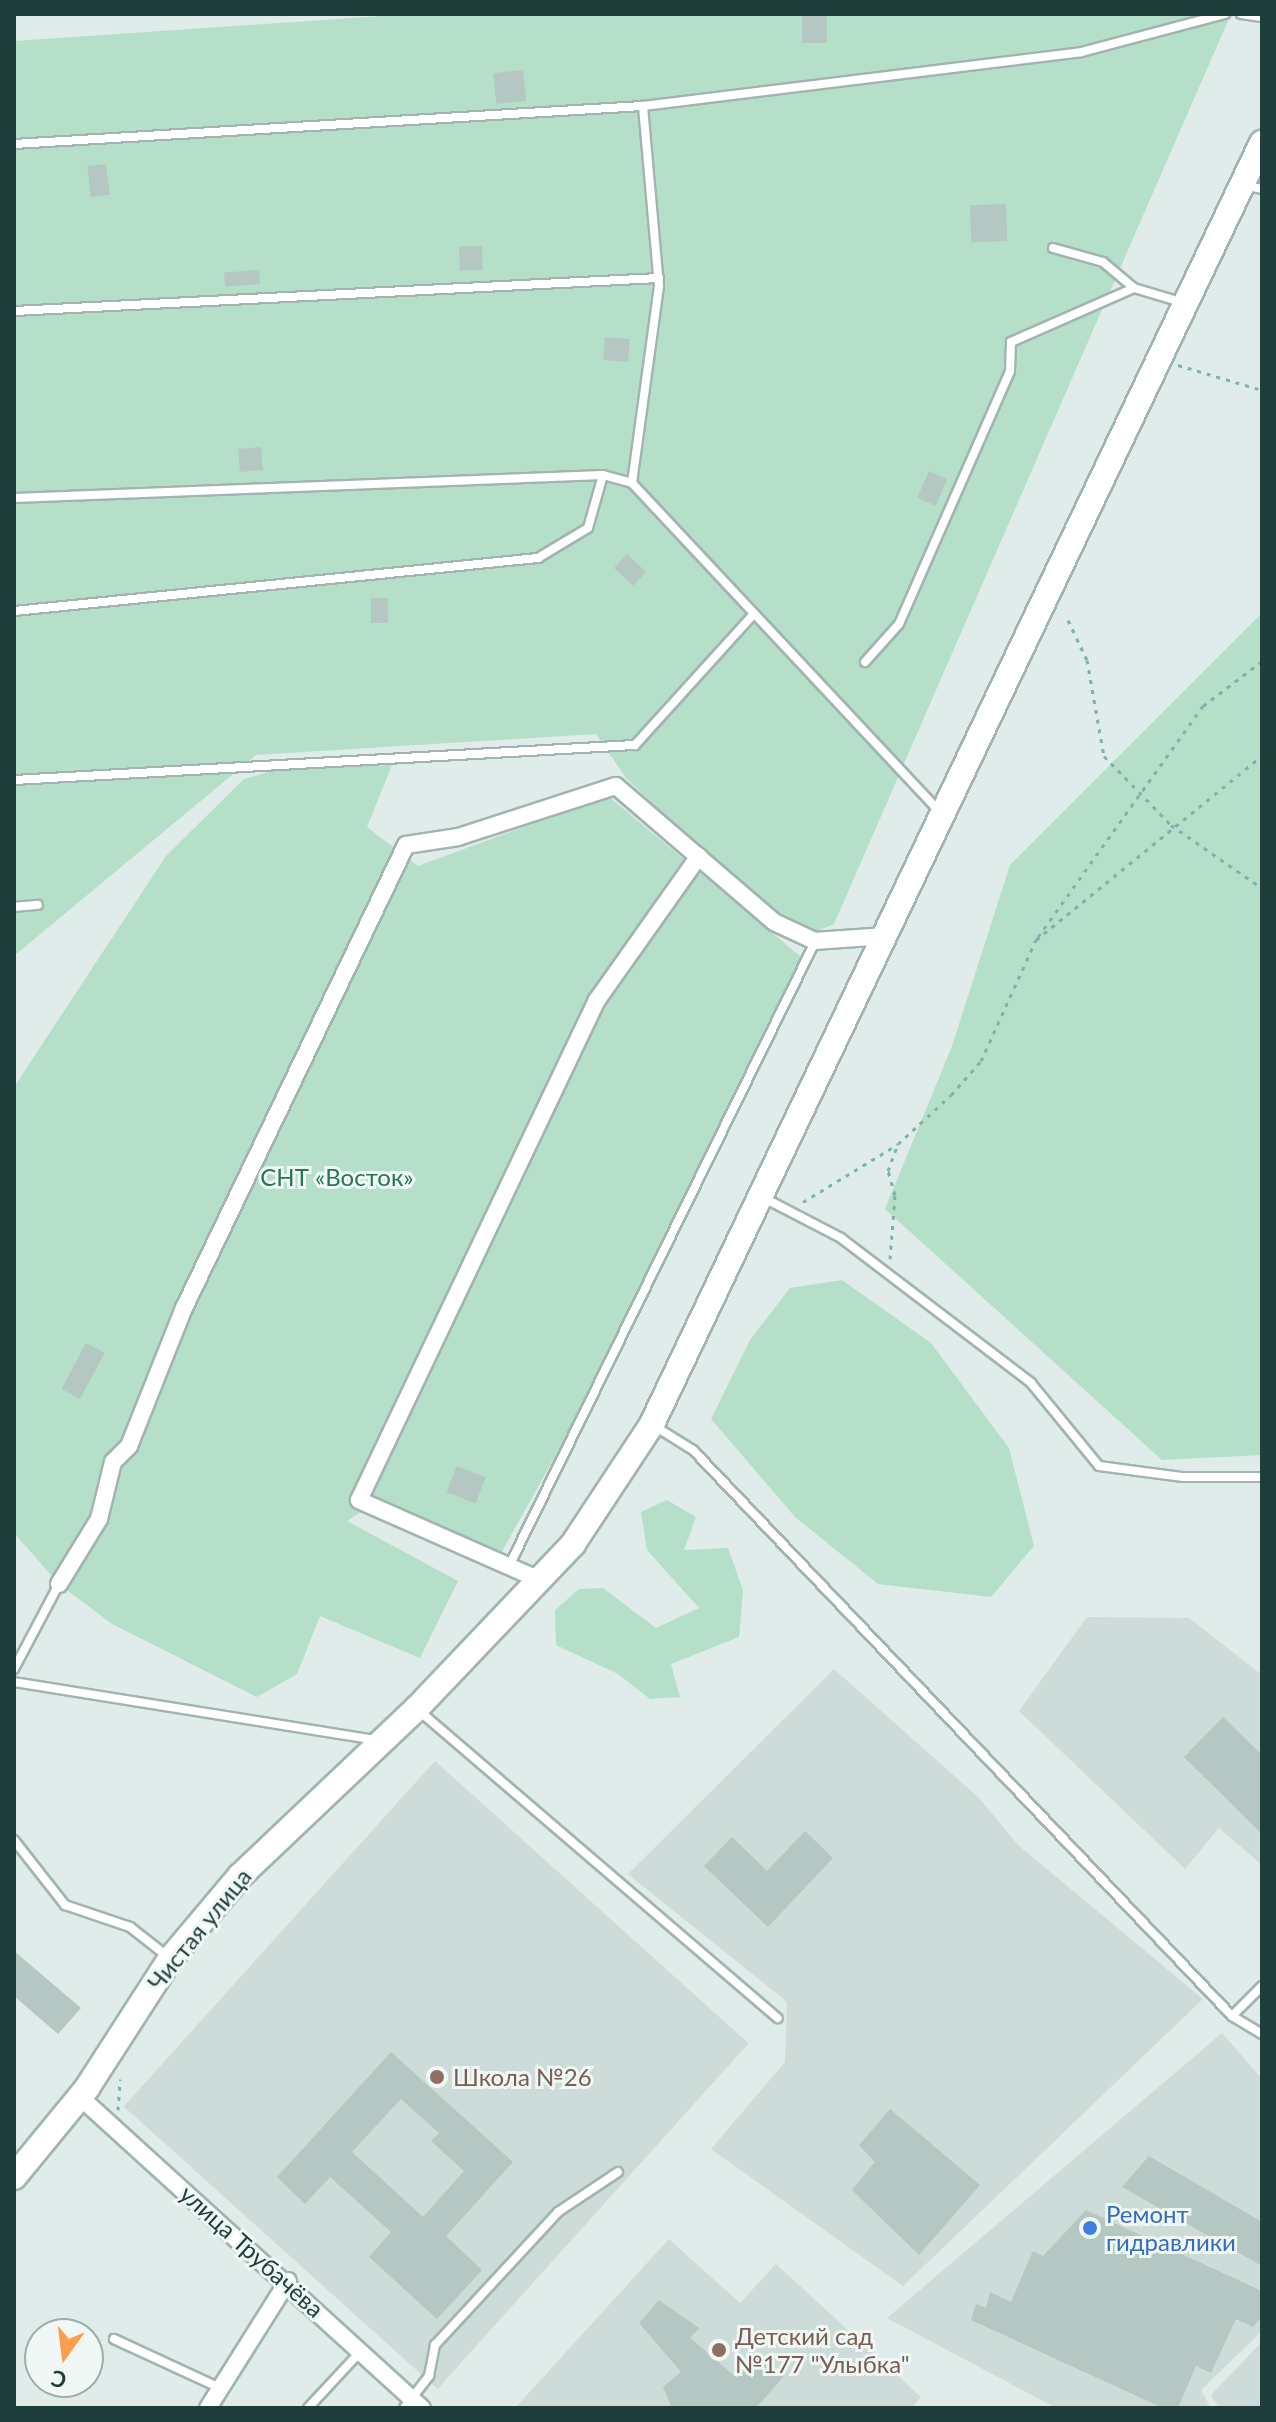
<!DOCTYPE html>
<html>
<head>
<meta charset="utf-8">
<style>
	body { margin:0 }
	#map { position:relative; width:1276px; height:2422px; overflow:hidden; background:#dfece9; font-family:Lato,sans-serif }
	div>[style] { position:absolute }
	.built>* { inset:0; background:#cddcd8; transform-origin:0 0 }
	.green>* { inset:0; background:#b6dfca }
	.building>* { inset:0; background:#b4c7c2; transform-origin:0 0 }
	.path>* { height:3px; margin-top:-1.5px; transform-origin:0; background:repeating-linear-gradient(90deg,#7db2ad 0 4px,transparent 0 10px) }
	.roads { filter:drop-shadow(2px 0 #a2b4b1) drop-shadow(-2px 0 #a2b4b1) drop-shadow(0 2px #a2b4b1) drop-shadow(0 -2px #a2b4b1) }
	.lane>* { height:8px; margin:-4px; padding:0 4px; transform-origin:4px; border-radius:4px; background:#fff }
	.street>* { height:16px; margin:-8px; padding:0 8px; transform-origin:8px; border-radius:8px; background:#fff }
	.secondary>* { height:24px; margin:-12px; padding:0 12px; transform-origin:12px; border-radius:12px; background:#fff }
	.dots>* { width:22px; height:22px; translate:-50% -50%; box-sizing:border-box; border:4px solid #f0f8f6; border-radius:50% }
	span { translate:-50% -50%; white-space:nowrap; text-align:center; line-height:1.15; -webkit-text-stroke:6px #f0f8f6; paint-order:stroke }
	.park-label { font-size:24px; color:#267756 }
	.street-label { font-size:24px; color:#1f3d3b }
	.education-label { font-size:24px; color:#785e54 }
	.left { translate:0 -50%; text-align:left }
	.shop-label { font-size:24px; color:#366cbe }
	.frame { position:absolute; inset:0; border:16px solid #1f3d3b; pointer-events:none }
	.north { position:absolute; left:24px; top:2318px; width:80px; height:80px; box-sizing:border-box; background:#f0f8f6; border:2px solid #9cadab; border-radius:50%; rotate:194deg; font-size:22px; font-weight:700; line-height:32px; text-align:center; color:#1f3d3b }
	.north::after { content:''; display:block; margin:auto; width:28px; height:36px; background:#fe9d4b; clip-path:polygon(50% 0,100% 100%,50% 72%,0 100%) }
</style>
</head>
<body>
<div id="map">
	<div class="built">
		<i style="clip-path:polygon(1087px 1617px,1189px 1618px,1262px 1675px,1262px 1865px,1219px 1828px,1185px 1869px,1019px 1711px)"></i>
		<i style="clip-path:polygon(834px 1669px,979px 1798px,1018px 1845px,1203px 1999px,903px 2286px,711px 2149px,785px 2062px,787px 2002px,628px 1874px)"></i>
		<i style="left:435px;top:1761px;width:422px;height:465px;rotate:42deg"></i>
		<i style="clip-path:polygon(1222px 2033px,1262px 2079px,1262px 2331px,1201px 2390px,1211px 2408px,1056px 2408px,887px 2318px)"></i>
		<i style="clip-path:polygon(669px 2239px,740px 2303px,776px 2264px,921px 2397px,911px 2408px,515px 2408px)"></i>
		<i style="clip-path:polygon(1262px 2342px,1262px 2408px,1219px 2408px,1211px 2395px)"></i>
	</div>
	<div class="green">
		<i style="clip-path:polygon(411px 14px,1231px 14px,834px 924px,806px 935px,767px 915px,626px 778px,596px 734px,256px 755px,14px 956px,14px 41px)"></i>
		<i style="clip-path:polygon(1262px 613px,1262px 1455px,1162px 1460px,885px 1209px,952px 1046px,1010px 865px)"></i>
		<i style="clip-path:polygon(392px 765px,367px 827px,418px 866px,608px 796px,801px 957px,562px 1444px,500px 1555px,382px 1499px,347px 1521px,458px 1581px,420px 1658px,320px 1616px,297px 1674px,257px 1697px,112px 1624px,59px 1584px,14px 1533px,14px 1087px,166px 856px,244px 779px,279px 769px)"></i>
		<i style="clip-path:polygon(842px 1280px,931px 1343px,1009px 1448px,1034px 1546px,991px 1597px,878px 1584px,795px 1517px,711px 1419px,750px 1340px,790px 1288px)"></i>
		<i style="clip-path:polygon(667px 1500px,696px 1517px,684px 1550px,728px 1548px,743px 1590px,739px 1637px,671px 1664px,680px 1697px,650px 1699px,618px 1674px,556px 1645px,555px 1610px,579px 1589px,603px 1588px,656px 1628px,699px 1608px,647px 1550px,641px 1512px)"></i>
	</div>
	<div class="building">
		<i style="left:802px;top:14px;width:25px;height:29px"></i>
		<i style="left:523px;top:70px;width:31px;height:30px;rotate:84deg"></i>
		<i style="left:106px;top:164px;width:31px;height:19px;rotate:83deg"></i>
		<i style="left:1006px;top:204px;width:37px;height:36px;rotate:88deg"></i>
		<i style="left:482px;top:246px;width:24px;height:23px;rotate:88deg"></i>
		<i style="left:259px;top:270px;width:14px;height:35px;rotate:86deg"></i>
		<i style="left:605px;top:337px;width:25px;height:23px;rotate:5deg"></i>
		<i style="left:261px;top:447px;width:23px;height:23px;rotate:85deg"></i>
		<i style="left:929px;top:471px;width:20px;height:29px;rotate:24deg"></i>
		<i style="left:627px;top:554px;width:26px;height:19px;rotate:43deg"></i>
		<i style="left:371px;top:598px;width:17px;height:25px"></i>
		<i style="left:86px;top:1343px;width:21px;height:52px;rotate:28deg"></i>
		<i style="left:457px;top:1466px;width:31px;height:28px;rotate:22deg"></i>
		<i style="clip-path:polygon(1223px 1717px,1262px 1755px,1262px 1834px,1184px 1757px)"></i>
		<i style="clip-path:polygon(805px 1831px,833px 1858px,768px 1927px,704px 1866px,732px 1837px,767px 1871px)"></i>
		<i style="clip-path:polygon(14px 1951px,81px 2008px,58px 2034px,14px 1996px)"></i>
		<i style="clip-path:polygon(evenodd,391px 2052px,513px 2162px,446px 2236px,482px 2270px,437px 2319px,369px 2257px,391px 2232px,330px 2177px,305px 2204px,277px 2177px,391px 2052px,401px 2099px,439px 2133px,431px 2141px,464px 2171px,423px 2217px,352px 2152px,401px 2099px)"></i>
		<i style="clip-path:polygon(890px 2109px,980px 2185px,919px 2255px,852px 2190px,875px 2162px,859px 2145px)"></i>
		<i style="clip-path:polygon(1149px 2156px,1262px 2222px,1262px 2266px,1122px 2187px)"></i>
		<i style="clip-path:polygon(1086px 2210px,1262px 2291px,1262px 2316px,1253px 2327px,1236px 2319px,1211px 2373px,1196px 2366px,1178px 2408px,1163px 2408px,971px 2320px,976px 2304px,986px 2308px,990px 2292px,1011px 2302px,1033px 2251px,1043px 2256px)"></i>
		<i style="clip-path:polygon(659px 2300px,699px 2328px,690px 2338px,737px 2378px,758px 2354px,784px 2376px,756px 2408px,671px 2406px,663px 2387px,681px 2372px,639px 2323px)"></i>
	</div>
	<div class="path">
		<i style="left:1178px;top:365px;width:88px;rotate:16.6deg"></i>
		<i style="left:1068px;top:620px;width:44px;rotate:64.6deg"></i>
		<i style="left:1087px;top:660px;width:97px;rotate:80deg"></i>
		<i style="left:1104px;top:756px;width:96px;rotate:45.8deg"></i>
		<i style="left:1171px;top:825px;width:111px;rotate:34.7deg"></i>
		<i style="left:1038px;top:937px;width:284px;rotate:-54.5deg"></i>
		<i style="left:1203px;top:706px;width:74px;rotate:-37.3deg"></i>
		<i style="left:803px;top:1202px;width:111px;rotate:-31.4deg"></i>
		<i style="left:898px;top:1144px;width:72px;rotate:-42.8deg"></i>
		<i style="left:951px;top:1095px;width:45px;rotate:-48.6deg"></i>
		<i style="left:981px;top:1061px;width:133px;rotate:-65.6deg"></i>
		<i style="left:1036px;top:940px;width:291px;rotate:-39.2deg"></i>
		<i style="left:890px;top:1259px;width:64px;rotate:-85.5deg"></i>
		<i style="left:895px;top:1195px;width:25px;rotate:-106deg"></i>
		<i style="left:888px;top:1171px;width:29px;rotate:-70deg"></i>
		<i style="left:118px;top:2110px;width:31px;rotate:-86deg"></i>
	</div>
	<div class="roads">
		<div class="lane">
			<i style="left:1241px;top:14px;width:21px;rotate:8deg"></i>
			<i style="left:14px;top:144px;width:630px;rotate:-3.46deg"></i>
			<i style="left:643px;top:106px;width:441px;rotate:-7deg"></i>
			<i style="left:1081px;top:52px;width:149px;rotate:-14.8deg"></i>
			<i style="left:1247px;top:186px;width:15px;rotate:11deg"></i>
			<i style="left:1053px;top:248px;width:52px;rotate:15.6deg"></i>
			<i style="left:1103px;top:262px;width:40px;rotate:40deg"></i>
			<i style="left:14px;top:311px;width:646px;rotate:-2.93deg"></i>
			<i style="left:632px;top:483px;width:451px;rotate:46.9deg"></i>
			<i style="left:14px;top:498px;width:589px;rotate:-2.24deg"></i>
			<i style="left:603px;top:475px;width:30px;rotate:15deg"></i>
			<i style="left:632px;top:483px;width:199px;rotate:-82.2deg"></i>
			<i style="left:659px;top:286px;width:181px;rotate:-95.1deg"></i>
			<i style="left:14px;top:611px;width:527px;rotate:-5.78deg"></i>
			<i style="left:538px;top:558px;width:58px;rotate:-31deg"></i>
			<i style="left:588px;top:528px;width:55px;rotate:-74.2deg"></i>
			<i style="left:865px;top:662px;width:51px;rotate:-48.2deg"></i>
			<i style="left:899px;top:624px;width:276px;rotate:-66.3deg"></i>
			<i style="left:1010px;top:371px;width:29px;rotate:-88deg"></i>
			<i style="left:1011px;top:342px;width:134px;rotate:-23.7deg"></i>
			<i style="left:1134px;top:288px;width:49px;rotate:16.6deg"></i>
			<i style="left:14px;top:780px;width:622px;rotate:-3.23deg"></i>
			<i style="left:635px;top:745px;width:176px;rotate:-47.8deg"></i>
			<i style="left:14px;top:907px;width:24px;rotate:-5deg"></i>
			<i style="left:762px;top:1197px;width:89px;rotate:27.4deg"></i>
			<i style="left:841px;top:1238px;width:239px;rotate:37.3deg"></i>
			<i style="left:1031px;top:1383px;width:107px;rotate:50.7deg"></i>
			<i style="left:1099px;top:1466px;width:85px;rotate:7.5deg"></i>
			<i style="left:1183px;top:1477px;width:79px"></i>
			<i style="left:656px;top:1427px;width:44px;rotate:31.9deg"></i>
			<i style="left:693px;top:1450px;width:782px;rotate:46.4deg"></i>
			<i style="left:1232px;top:2016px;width:35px;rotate:31deg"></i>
			<i style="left:509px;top:1566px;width:695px;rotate:-63.88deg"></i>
			<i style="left:14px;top:1669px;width:96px;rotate:-62.1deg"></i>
			<i style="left:14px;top:1682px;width:368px;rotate:9.1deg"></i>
			<i style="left:417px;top:1709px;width:475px;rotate:40.6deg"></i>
			<i style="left:14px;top:1840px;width:83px;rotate:51.9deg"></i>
			<i style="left:65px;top:1905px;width:69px;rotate:18.7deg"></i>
			<i style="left:130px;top:1927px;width:47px;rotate:38.1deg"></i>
			<i style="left:1232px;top:2016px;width:42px;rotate:-45deg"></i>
			<i style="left:114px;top:2339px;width:117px;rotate:24.8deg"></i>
			<i style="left:308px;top:2408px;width:78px;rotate:-47.1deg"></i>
			<i style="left:404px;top:2408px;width:41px;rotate:-52deg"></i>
			<i style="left:429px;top:2376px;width:32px;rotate:-79deg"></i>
			<i style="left:435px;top:2345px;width:181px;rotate:-47.2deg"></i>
			<i style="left:558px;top:2212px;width:72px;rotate:-33.7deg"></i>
		</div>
		<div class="street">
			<i style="left:540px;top:1580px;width:198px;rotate:-156.2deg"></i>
			<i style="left:359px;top:1500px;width:554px;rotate:-64.55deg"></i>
			<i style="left:597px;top:1000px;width:176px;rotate:-54.7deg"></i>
			<i style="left:59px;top:1584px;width:76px;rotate:-58.4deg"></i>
			<i style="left:99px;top:1519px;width:59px;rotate:-76.2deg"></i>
			<i style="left:113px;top:1462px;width:23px;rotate:-45deg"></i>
			<i style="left:129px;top:1446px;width:149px;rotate:-68.3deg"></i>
			<i style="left:184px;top:1308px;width:513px;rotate:-64.38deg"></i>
			<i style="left:406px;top:845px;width:53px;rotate:-8.7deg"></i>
			<i style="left:458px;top:837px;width:166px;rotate:-17.9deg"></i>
			<i style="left:616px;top:786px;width:208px;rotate:40.7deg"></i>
			<i style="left:774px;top:922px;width:45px;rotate:24.9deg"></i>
			<i style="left:815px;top:941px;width:70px;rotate:-4.1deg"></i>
			<i style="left:80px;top:2097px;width:462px;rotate:42.3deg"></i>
			<i style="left:208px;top:2408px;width:150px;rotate:-57.8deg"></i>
		</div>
		<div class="secondary">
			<i style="left:14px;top:2177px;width:115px;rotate:-50.6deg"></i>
			<i style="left:87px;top:2088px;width:153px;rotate:-57.2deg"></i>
			<i style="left:170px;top:1959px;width:109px;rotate:-49.9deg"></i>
			<i style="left:240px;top:1876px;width:243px;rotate:-43.5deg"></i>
			<i style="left:416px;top:1709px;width:228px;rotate:-46.4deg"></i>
			<i style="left:573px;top:1544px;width:144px;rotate:-56.6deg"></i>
			<i style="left:652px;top:1424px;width:1419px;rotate:-64.54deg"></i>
		</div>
	</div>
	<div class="dots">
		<i style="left:437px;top:2077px;background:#8d6e63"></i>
		<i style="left:1090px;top:2228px;background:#3f7fe0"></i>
		<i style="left:719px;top:2350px;background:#8d6e63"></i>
	</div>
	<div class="park-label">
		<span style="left:337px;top:1177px">СНТ «Восток»</span>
	</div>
	<div class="street-label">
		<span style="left:199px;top:1929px;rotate:-51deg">Чистая улица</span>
		<span style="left:252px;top:2251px;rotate:42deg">улица Трубачёва</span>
	</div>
	<div class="education-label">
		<span class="left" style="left:453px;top:2077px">Школа №26</span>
		<span class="left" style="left:735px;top:2350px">Детский сад<br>№177 "Улыбка"</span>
	</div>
	<div class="shop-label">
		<span class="left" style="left:1106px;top:2228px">Ремонт<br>гидравлики</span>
	</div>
	<div class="frame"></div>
	<div class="north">С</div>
</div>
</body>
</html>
